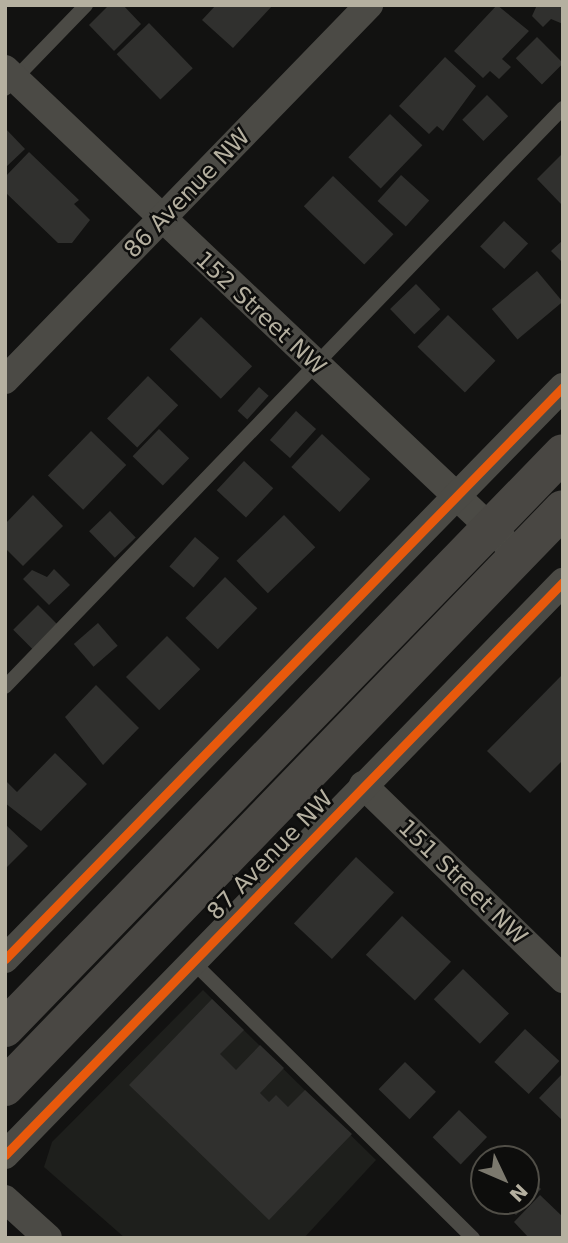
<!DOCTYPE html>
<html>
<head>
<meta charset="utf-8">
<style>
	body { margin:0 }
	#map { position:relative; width:568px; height:1243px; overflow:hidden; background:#121211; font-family:"DejaVu Sans",sans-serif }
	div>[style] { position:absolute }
	.built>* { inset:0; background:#1e1f1c }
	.building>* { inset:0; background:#30302e; transform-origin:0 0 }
	.lane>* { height:14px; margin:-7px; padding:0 7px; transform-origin:7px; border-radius:7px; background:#4b4a45 }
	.street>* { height:28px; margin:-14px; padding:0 14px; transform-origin:14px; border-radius:14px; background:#4b4a45 }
	.secondary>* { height:38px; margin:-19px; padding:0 19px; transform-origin:19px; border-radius:19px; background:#494743 }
	.cycleway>* { height:9px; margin:-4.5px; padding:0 4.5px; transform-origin:4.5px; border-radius:4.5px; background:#e8590c }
	span { translate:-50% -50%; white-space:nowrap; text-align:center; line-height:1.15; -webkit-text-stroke:5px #0d0d0c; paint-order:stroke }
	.street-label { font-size:23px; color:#b5b0a0 }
	.frame { position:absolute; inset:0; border:7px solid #b5b0a0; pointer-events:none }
	.north { position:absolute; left:470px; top:1145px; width:70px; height:70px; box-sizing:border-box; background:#0d0d0c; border:2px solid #504e47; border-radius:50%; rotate:134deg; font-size:19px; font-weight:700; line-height:28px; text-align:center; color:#b5b0a0 }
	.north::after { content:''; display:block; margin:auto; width:24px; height:32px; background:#7c796e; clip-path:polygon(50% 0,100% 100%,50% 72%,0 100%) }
</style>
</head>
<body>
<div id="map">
	<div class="built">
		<i style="clip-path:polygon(203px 990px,376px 1160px,304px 1238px,125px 1238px,44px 1167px,52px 1142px)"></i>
	</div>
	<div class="building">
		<i style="clip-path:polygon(109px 5px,123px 5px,141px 24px,114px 51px,89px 25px)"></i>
		<i style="clip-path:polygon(216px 5px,273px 5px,233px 48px,202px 20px)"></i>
		<i style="clip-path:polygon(497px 5px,529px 31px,502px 59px,511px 67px,499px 79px,490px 71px,483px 78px,454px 51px)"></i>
		<i style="clip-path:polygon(537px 5px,563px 5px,563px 24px,551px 19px,543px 27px,532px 16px)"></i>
		<i style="left:149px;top:23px;width:63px;height:45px;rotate:46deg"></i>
		<i style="left:537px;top:37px;width:37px;height:30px;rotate:45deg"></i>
		<i style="clip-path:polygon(445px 57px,476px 86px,443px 131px,437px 126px,429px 134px,399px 106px)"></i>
		<i style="left:487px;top:95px;width:30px;height:35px;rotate:45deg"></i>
		<i style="left:390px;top:114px;width:45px;height:60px;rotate:44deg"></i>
		<i style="clip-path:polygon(5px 128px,25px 149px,5px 168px)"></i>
		<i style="clip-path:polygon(29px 152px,79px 200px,74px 204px,90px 220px,72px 243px,58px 243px,5px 192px,5px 177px)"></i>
		<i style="clip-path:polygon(561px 155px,563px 202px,561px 204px,537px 179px)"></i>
		<i style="left:401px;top:175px;width:38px;height:35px;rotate:42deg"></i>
		<i style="left:333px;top:176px;width:84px;height:42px;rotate:44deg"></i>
		<i style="left:504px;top:221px;width:33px;height:35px;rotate:43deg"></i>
		<i style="clip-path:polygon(563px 240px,563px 263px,551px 251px)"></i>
		<i style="left:537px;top:271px;width:40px;height:59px;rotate:50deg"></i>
		<i style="left:416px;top:284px;width:35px;height:36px;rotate:46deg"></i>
		<i style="left:448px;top:315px;width:66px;height:44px;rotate:44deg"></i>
		<i style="left:201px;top:317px;width:71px;height:45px;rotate:44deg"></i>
		<i style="left:148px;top:376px;width:42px;height:59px;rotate:44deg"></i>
		<i style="left:259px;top:387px;width:13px;height:32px;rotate:42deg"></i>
		<i style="left:296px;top:411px;width:27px;height:39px;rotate:42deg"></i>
		<i style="left:159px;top:429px;width:42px;height:38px;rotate:44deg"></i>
		<i style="left:91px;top:431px;width:49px;height:62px;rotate:44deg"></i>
		<i style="left:322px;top:434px;width:66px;height:45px;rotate:43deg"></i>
		<i style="left:244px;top:461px;width:40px;height:40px;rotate:43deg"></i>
		<i style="clip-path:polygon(33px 495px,63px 526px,23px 566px,5px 548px,5px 524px)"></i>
		<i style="left:110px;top:511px;width:37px;height:29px;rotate:46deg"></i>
		<i style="left:284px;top:515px;width:45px;height:66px;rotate:46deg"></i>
		<i style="left:195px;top:537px;width:32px;height:39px;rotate:41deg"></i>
		<i style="clip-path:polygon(54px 569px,70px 585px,49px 605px,23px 579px,32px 570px,47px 577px)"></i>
		<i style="left:225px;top:577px;width:45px;height:57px;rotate:44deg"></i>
		<i style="left:38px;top:605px;width:30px;height:35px;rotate:45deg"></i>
		<i style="left:98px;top:623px;width:30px;height:32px;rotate:49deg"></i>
		<i style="left:167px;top:636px;width:47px;height:58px;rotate:45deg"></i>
		<i style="clip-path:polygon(563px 674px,563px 760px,530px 793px,487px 751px)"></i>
		<i style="clip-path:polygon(96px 685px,139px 728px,103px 765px,65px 717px)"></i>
		<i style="clip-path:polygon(55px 753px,87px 784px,41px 831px,5px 803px,5px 780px,17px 792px)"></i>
		<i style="clip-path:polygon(5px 824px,28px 846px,5px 869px)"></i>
		<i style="left:356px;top:857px;width:52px;height:91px;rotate:43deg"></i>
		<i style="left:402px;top:916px;width:67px;height:53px;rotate:43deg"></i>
		<i style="left:463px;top:969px;width:64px;height:42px;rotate:44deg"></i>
		<i style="clip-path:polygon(212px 999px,244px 1030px,220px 1054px,236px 1070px,260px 1045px,284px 1068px,260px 1093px,269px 1102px,276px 1095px,288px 1107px,305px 1090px,352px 1134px,269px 1220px,129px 1085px)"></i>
		<i style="left:525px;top:1029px;width:47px;height:45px;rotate:43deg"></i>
		<i style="left:405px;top:1062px;width:43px;height:38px;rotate:44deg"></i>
		<i style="clip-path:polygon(563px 1073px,563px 1121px,539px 1098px)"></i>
		<i style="left:459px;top:1110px;width:39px;height:38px;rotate:44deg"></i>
		<i style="clip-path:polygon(526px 1175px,541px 1189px,516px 1215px,501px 1201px,526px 1201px)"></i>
		<i style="clip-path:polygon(540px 1195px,563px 1217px,563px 1238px,529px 1238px,514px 1222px)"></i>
	</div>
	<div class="lane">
		<i style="left:5px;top:89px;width:117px;rotate:-46deg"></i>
		<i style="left:5px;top:687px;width:804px;rotate:-46.06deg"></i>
		<i style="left:194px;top:963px;width:392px;rotate:44.6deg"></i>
	</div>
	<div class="street">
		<i style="left:5px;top:69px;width:687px;rotate:43.41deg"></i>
		<i style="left:5px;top:380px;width:523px;rotate:-45.85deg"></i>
		<i style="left:363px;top:785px;width:279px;rotate:44.1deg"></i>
		<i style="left:5px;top:959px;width:799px;rotate:-45.71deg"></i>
		<i style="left:5px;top:1155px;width:800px;rotate:-45.76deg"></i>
		<i style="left:5px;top:1199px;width:58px;rotate:42.2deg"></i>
	</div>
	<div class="secondary">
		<i style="left:5px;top:1028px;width:801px;rotate:-45.86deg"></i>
		<i style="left:5px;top:1087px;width:803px;rotate:-46.01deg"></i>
	</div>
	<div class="cycleway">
		<i style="left:5px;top:959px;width:799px;rotate:-45.71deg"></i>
		<i style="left:5px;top:1155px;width:800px;rotate:-45.76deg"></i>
	</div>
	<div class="street-label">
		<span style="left:187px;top:193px;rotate:-46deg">86 Avenue NW</span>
		<span style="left:261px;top:313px;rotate:43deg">152 Street NW</span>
		<span style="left:270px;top:855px;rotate:-46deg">87 Avenue NW</span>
		<span style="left:463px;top:882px;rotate:44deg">151 Street NW</span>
	</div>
	<div class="frame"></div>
	<div class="north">N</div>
</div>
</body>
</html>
